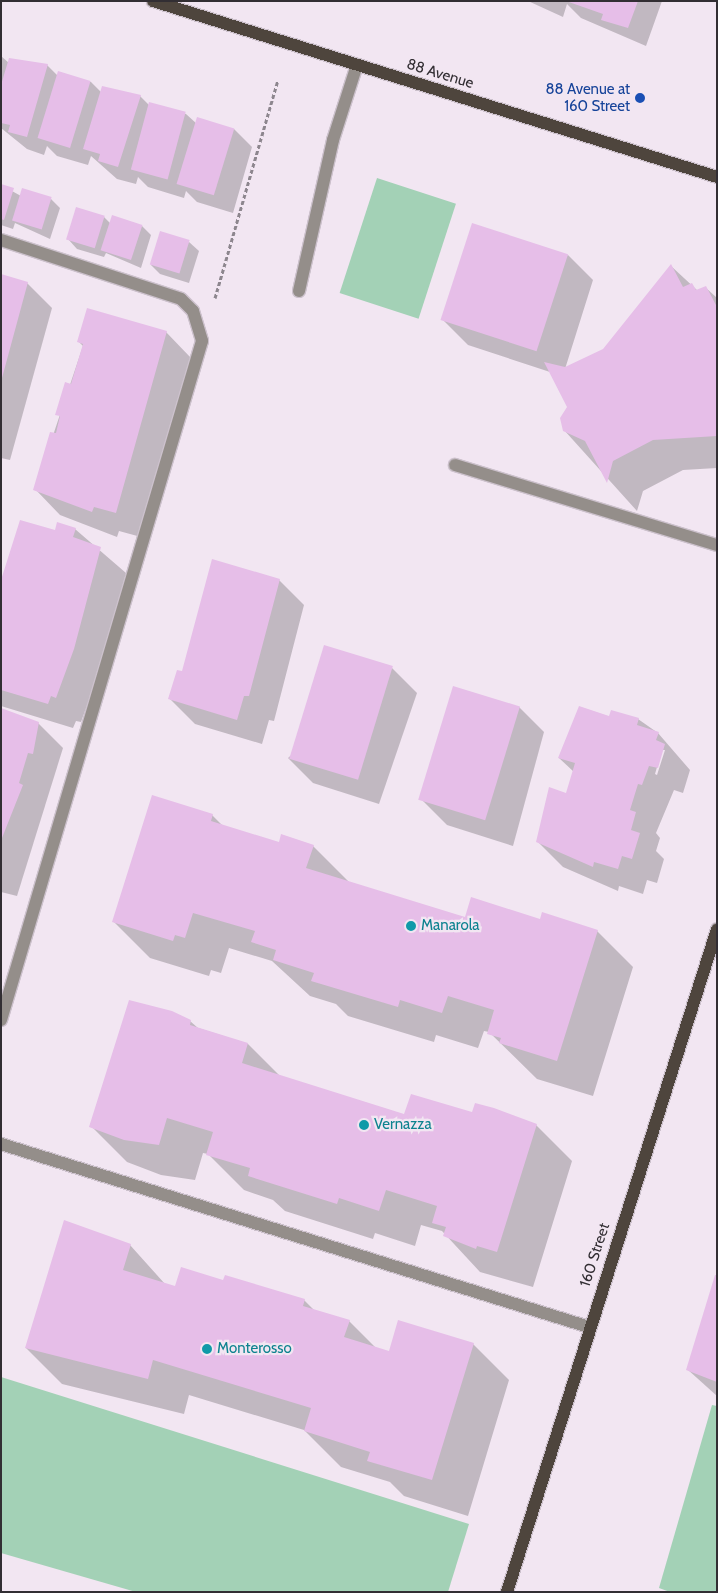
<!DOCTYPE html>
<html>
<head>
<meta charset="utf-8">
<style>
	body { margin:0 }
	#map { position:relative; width:718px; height:1593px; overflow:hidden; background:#f2e6f2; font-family:Cabin,sans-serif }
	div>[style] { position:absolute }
	.green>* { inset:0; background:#a3d1b6; transform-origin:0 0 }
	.shadow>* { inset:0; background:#0003 }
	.building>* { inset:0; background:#e6bee8; transform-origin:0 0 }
	.path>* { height:3px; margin-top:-1.5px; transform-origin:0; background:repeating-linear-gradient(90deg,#8d868e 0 4px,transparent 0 6.5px) }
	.roads { filter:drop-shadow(1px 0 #ccc1cc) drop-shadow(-1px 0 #ccc1cc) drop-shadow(0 1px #ccc1cc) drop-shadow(0 -1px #ccc1cc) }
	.minor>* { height:12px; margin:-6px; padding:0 6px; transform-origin:6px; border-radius:6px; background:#948e8a }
	.major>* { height:12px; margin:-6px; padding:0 6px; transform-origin:6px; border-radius:6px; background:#4e453d }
	.dots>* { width:14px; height:14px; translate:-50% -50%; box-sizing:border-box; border:2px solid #f2e6f2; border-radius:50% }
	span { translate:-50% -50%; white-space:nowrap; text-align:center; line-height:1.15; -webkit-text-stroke:4.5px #f2e6f2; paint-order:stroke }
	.street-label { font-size:15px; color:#322e33 }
	.transit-label { font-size:15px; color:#164399 }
	.right { translate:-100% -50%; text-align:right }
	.culture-label { font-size:15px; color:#0d838f }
	.left { translate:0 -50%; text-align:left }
	.frame { position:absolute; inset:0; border:2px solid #322e33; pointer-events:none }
</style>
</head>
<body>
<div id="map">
	<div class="green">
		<i style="left:377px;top:178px;width:83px;height:121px;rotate:18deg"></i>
		<i style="clip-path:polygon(1px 1377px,469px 1524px,448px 1592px,136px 1592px,1px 1553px)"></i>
		<i style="clip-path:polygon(712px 1405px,717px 1406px,717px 1592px,670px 1592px,659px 1588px)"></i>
	</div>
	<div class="shadow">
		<i style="clip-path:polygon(528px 1px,662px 1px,646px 46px,581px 18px,567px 4px,563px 17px)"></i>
		<i style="clip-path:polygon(1px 56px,9px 63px,47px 65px,58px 76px,59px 72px,91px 82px,102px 93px,140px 96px,149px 105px,186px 114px,197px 124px,234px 129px,252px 147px,233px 213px,197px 202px,186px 191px,184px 198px,148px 187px,138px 177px,136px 184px,117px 179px,91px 156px,88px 165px,57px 156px,47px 146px,44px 155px,27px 149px,1px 128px)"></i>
		<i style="clip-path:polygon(1px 185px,21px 196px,51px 199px,60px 208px,50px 239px,15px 223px,13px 229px,1px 225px)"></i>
		<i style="clip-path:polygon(104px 217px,111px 224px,113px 217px,142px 226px,151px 235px,141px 268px,106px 253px,104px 257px,77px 249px,68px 239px)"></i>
		<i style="clip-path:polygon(189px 242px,199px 251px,189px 283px,160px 274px,151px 265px)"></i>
		<i style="clip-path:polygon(568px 255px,593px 280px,565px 369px,604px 350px,671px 266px,698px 291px,705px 287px,717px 298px,717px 468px,683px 470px,643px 491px,637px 511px,564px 430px,568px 407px,550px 372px,468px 345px,443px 320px)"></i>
		<i style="clip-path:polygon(1px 276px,27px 283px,52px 308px,10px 460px,1px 458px)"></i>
		<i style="clip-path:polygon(166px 332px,191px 358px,141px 537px,119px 531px,117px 537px,60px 515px,35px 489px,83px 346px,78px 341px)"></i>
		<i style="clip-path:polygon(75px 529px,126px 573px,98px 675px,81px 722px,76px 721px,73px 728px,1px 706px,1px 585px,56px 532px)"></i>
		<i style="clip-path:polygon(279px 580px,304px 605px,274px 721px,269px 720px,262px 744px,195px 724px,170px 699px,183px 672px)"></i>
		<i style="clip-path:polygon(392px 668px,417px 693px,379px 804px,313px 783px,288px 758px)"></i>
		<i style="clip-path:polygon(519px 707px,544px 732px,513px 846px,447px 825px,422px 800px)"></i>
		<i style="clip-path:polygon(1px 710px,38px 723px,63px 748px,17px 896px,1px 892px)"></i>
		<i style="clip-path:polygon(evenodd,610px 718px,638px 719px,658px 733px,690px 770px,683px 793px,674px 790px,656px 833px,660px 838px,656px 851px,664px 859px,657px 883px,647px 880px,643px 894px,619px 886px,618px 891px,563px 867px,538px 842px,550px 789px,567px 794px,574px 772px,559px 758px,610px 718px,662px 750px,665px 750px,657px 775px,655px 774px,662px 750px)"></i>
		<i style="clip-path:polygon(212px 815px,224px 827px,280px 844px,313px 846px,349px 882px,465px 919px,540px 920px,597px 931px,633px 967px,593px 1096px,537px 1079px,489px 1032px,484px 1031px,478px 1048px,436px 1035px,434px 1042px,348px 1016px,336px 1004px,310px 996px,272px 961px,229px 948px,221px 973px,211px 970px,209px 976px,150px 958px,114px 922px)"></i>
		<i style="clip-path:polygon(190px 1021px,198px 1028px,248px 1044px,280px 1076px,405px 1115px,473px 1114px,536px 1125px,572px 1161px,533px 1287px,480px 1272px,442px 1231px,421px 1225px,415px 1246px,375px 1233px,373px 1239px,285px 1211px,273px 1200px,244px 1190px,208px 1154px,203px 1153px,195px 1180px,161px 1175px,127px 1162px,91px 1126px)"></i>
		<i style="clip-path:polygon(130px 1245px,165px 1284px,176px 1288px,224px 1282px,304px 1300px,314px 1310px,349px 1321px,376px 1348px,389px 1352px,473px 1344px,509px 1380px,468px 1516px,404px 1496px,390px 1482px,341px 1467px,304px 1430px,189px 1395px,184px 1414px,62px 1384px,26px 1348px)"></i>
		<i style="clip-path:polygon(717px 1276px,717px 1396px,687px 1369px)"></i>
	</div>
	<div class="building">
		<i style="clip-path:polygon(566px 1px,638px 1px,628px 28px,601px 20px,603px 14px)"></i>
		<i style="clip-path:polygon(9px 58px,48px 64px,27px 137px,8px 132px,10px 125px,1px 123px,1px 85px)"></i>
		<i style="left:58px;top:71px;width:34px;height:70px;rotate:17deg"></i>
		<i style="clip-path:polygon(102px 86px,141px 95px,118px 167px,98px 161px,100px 154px,83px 149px)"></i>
		<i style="left:149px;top:102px;width:38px;height:70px;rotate:15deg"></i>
		<i style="left:197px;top:117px;width:39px;height:70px;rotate:17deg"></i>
		<i style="clip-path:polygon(1px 184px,14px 188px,4px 220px,1px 219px)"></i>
		<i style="left:22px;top:188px;width:31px;height:34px;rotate:17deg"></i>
		<i style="left:76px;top:207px;width:30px;height:34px;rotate:17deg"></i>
		<i style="left:112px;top:215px;width:32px;height:37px;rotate:18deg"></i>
		<i style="left:472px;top:223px;width:101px;height:102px;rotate:18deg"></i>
		<i style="left:160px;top:231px;width:31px;height:35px;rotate:17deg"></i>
		<i style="clip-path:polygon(671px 264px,683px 287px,692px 283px,696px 290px,706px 286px,717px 307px,717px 436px,653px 440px,613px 461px,607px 483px,585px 441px,563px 431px,560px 418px,567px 407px,544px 362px,565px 367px,603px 349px)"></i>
		<i style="clip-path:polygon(1px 274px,28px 282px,2px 378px,1px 378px)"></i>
		<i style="clip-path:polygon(87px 308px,167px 331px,116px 513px,94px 507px,92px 512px,33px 490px,50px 432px,56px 433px,60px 416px,55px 415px,65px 382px,71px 384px,83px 344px,77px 342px)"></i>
		<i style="clip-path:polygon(20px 520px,55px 530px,57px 522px,76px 528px,73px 537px,101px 547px,74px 649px,56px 698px,51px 696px,48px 704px,1px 690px,1px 580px)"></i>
		<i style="clip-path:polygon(212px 559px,280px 579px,249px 696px,244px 696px,237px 720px,168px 699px,177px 670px,182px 671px)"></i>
		<i style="left:324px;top:645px;width:72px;height:119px;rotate:17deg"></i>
		<i style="left:453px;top:686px;width:70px;height:119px;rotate:17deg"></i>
		<i style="clip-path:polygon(579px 706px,609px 716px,611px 710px,639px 718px,637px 725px,659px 732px,656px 740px,665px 744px,658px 768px,649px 766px,642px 785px,638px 784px,630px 810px,636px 812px,631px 830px,640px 833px,632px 859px,622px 856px,618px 869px,594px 862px,593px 867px,536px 842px,549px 787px,566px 793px,575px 763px,558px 758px)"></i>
		<i style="clip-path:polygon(1px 708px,39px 722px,33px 754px,28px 753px,19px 783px,23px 785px,2px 838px)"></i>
		<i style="clip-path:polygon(152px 795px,213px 814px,211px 821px,279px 842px,281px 834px,314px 845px,306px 868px,465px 917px,471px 897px,540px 919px,542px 912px,598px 930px,557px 1061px,499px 1043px,501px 1038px,487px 1034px,494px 1010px,448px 996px,442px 1013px,400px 1000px,398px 1007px,311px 981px,314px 973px,273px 960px,276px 950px,251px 942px,255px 931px,193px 913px,185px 938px,175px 935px,173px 941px,112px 922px)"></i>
		<i style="clip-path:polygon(129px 1000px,172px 1011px,191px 1020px,190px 1025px,248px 1043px,242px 1063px,404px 1114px,411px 1094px,472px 1112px,475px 1103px,494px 1108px,537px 1124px,497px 1252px,477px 1246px,476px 1249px,443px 1236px,446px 1227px,432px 1223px,437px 1206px,386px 1190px,379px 1211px,339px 1198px,337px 1204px,248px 1176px,250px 1168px,206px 1155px,213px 1132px,167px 1118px,159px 1145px,124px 1140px,89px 1127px)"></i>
		<i style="clip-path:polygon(64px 1220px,131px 1244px,123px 1270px,175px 1286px,181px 1267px,223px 1280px,225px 1275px,305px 1299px,303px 1306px,350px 1320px,344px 1337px,389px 1351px,398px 1320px,474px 1343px,432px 1480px,367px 1461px,370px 1452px,304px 1431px,311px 1408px,153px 1360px,148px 1379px,25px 1348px)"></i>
		<i style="clip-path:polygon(715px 1275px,717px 1275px,717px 1382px,686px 1370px)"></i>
	</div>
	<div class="path">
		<i style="left:215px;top:298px;width:227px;rotate:-73.9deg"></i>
	</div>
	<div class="roads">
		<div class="minor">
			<i style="left:1px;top:240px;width:189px;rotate:18.1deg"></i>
			<i style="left:181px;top:299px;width:17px;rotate:45deg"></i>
			<i style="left:193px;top:311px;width:31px;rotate:73deg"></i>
			<i style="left:202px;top:341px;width:708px;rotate:106.49deg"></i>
			<i style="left:299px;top:291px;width:155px;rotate:-77.3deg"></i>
			<i style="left:333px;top:140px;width:79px;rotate:-72.3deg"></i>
			<i style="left:455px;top:465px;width:274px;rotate:17deg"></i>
			<i style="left:1px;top:1144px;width:616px;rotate:17.29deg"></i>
		</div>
		<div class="major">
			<i style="left:153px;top:1px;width:591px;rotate:17.33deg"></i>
			<i style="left:507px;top:1592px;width:695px;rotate:-72.42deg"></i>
		</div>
	</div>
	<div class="dots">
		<i style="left:640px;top:98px;background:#1a4fb4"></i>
		<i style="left:411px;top:926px;background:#0f9aa8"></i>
		<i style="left:364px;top:1125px;background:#0f9aa8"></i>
		<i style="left:207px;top:1349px;background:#0f9aa8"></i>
	</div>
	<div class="street-label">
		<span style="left:440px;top:74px;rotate:17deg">88 Avenue</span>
		<span style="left:595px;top:1255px;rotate:-72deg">160 Street</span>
	</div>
	<div class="transit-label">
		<span class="right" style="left:630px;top:98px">88 Avenue at<br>160 Street</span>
	</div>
	<div class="culture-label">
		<span class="left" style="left:421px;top:926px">Manarola</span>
		<span class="left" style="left:374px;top:1125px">Vernazza</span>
		<span class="left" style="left:217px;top:1349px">Monterosso</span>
	</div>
	<div class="frame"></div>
</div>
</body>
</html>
